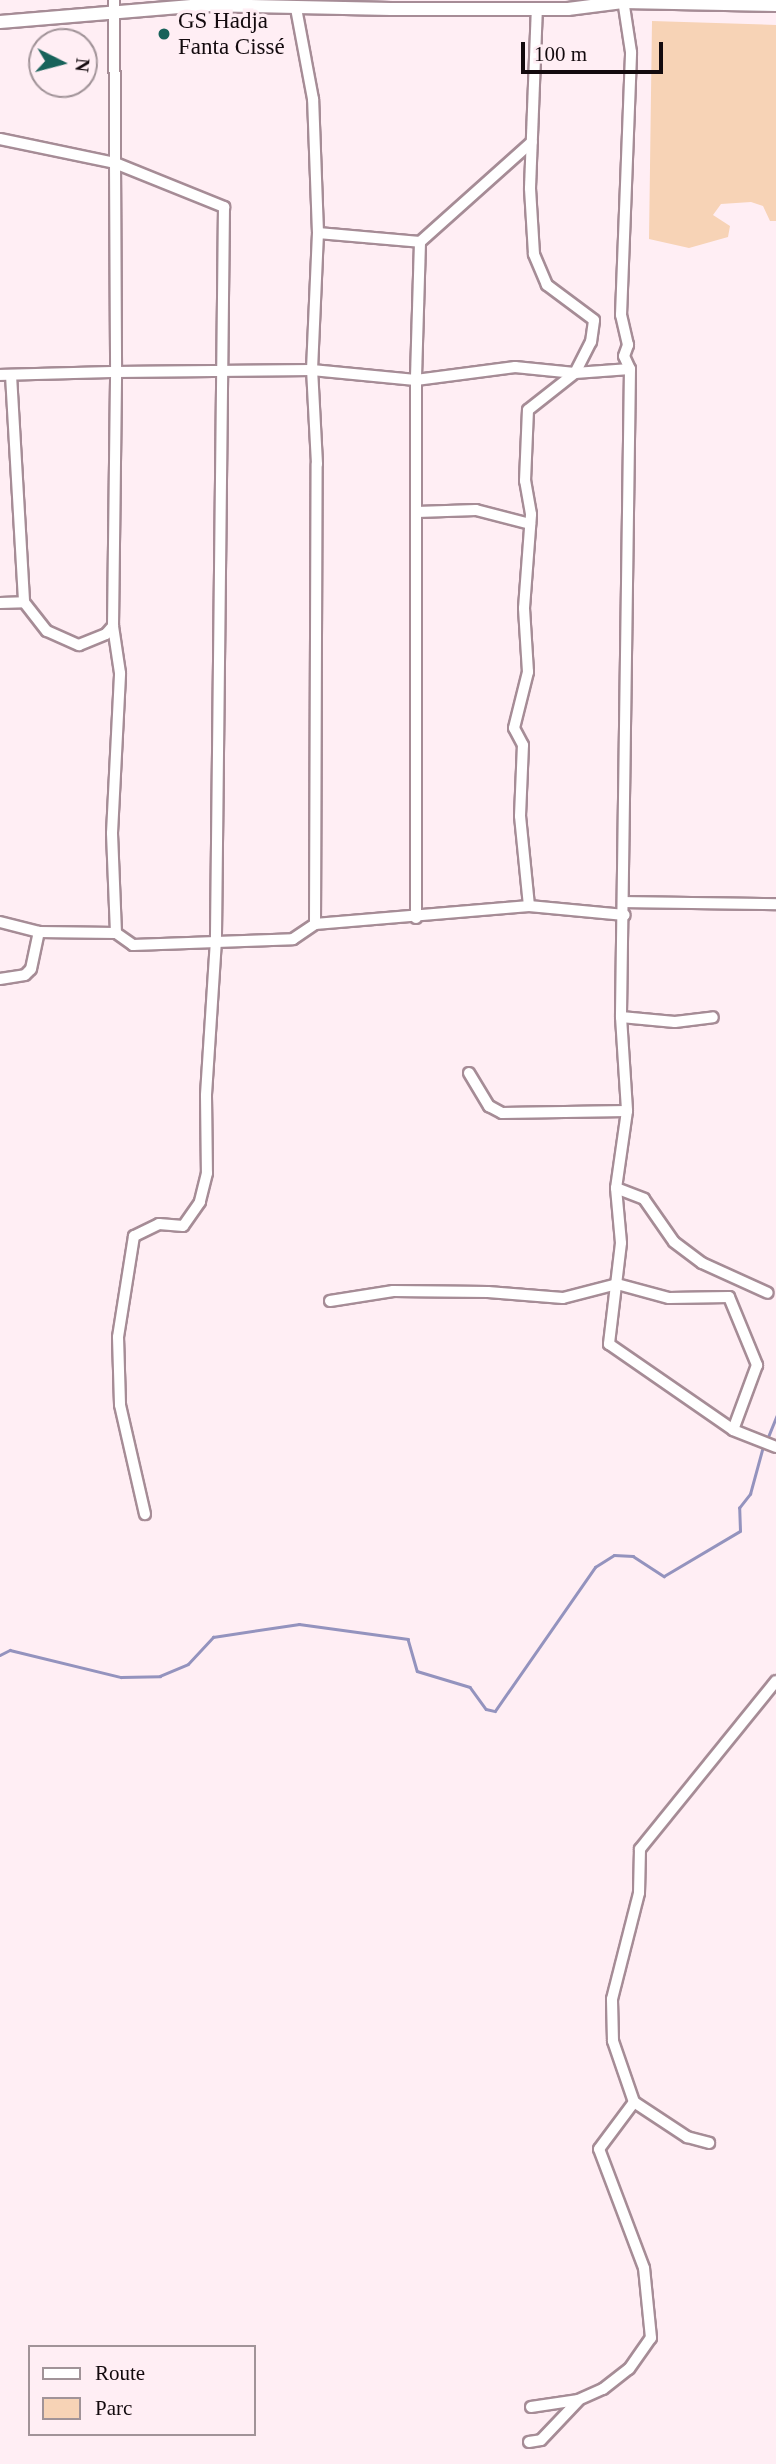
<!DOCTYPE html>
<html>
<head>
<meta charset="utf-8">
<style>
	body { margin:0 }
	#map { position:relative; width:776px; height:2464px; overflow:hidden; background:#ffeef4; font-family:Georgia,serif }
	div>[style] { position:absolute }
	.green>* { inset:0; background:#f7d3b6 }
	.stream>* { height:2.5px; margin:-1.25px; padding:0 1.25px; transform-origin:1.25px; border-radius:1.25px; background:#9493be }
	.roads { filter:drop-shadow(2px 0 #a68c96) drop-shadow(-2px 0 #a68c96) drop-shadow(0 2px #a68c96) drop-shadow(0 -2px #a68c96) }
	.minor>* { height:10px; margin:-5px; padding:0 5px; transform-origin:5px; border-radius:5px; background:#fff }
	.major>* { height:12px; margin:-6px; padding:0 6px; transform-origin:6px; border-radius:6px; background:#fff }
	.dots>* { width:19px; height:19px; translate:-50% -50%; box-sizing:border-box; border:4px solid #ffeef4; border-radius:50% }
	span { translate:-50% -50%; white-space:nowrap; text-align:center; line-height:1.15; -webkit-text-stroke:7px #ffeef4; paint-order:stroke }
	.poi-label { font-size:23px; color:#130a0e }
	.left { translate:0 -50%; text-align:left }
	.legend { position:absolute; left:28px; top:2345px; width:228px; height:91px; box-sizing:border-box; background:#ffeef4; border:2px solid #a19398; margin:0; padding:9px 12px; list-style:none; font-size:21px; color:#130a0e }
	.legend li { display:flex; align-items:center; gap:14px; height:35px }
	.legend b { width:35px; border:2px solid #a19398 }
	.north { position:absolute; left:28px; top:28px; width:70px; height:70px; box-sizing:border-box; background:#ffeef4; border:2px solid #a19398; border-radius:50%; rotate:96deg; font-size:19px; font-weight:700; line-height:28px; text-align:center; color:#130a0e }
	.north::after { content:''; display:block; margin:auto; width:24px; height:32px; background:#17625a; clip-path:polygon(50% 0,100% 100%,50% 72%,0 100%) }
	.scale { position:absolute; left:521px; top:42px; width:142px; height:32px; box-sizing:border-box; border:4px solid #130a0e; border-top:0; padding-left:9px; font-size:21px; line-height:24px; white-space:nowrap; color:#130a0e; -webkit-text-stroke:5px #ffeef4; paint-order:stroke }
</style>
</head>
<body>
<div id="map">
	<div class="green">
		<i style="clip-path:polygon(652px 21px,776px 25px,776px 221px,770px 221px,763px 206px,751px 202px,721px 204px,713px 215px,730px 226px,728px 237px,689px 248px,649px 239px)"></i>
	</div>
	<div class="stream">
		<i style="left:768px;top:1437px;width:22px;rotate:-68deg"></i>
		<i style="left:0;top:1655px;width:11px;rotate:-27deg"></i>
		<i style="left:10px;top:1650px;width:114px;rotate:13.7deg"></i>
		<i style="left:121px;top:1677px;width:39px;rotate:-1deg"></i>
		<i style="left:160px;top:1676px;width:30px;rotate:-23deg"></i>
		<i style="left:188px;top:1664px;width:37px;rotate:-47deg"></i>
		<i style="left:213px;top:1637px;width:87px;rotate:-8.6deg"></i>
		<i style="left:299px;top:1624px;width:110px;rotate:7.8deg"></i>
		<i style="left:408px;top:1639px;width:33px;rotate:74deg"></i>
		<i style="left:417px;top:1671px;width:55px;rotate:16.8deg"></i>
		<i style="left:470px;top:1687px;width:27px;rotate:54deg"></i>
		<i style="left:486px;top:1709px;width:9px;rotate:13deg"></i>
		<i style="left:495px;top:1711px;width:175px;rotate:-55.2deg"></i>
		<i style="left:595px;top:1567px;width:22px;rotate:-32deg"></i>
		<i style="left:614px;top:1555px;width:19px;rotate:3deg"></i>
		<i style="left:633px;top:1556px;width:37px;rotate:33deg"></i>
		<i style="left:664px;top:1576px;width:88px;rotate:-30.6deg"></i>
		<i style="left:740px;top:1531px;width:23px;rotate:-92deg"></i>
		<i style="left:739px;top:1508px;width:18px;rotate:-52deg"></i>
		<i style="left:750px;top:1494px;width:46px;rotate:-74.7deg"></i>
	</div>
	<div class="roads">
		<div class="minor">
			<i style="left:114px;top:0;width:163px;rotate:89.6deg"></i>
			<i style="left:115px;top:163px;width:118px;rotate:22deg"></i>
			<i style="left:224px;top:207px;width:733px;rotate:90.63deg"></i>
			<i style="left:216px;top:940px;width:156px;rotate:93.7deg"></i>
			<i style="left:206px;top:1096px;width:77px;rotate:89.3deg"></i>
			<i style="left:207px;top:1173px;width:30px;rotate:104deg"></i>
			<i style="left:200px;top:1202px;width:29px;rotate:125deg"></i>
			<i style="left:183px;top:1226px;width:24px;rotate:-175deg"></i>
			<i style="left:159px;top:1224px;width:28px;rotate:154deg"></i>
			<i style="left:134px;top:1236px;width:102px;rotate:99deg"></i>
			<i style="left:118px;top:1337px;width:68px;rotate:88.3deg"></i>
			<i style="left:120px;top:1405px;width:112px;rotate:77.1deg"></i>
			<i style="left:0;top:139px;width:117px;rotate:11.8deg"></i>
			<i style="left:115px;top:163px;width:209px;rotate:89.7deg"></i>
			<i style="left:116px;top:372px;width:116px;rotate:178.5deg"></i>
			<i style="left:318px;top:233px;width:102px;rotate:5deg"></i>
			<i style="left:420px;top:242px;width:150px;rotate:-41.8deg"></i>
			<i style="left:420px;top:242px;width:138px;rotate:91.7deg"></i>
			<i style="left:416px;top:380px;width:100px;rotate:-7.5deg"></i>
			<i style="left:515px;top:367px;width:60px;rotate:5.7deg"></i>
			<i style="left:575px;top:373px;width:55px;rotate:-4.2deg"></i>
			<i style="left:630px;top:369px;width:14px;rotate:-115deg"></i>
			<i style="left:624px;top:356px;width:12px;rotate:-70deg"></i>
			<i style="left:628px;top:345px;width:31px;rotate:-103deg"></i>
			<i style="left:621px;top:315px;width:263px;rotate:-87.8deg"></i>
			<i style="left:631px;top:52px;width:53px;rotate:-98.7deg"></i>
			<i style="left:630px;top:369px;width:648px;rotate:90.8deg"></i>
			<i style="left:621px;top:1017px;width:94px;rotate:86.3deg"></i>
			<i style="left:627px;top:1111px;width:78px;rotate:98.1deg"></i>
			<i style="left:616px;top:1188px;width:55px;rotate:84.8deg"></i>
			<i style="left:621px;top:1243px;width:102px;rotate:96.8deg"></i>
			<i style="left:609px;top:1344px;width:151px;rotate:34.7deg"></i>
			<i style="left:733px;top:1430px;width:46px;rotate:21.6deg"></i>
			<i style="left:11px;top:375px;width:227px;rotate:86.7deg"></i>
			<i style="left:417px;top:512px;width:59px;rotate:-1.9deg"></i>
			<i style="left:476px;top:510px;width:56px;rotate:14.5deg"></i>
			<i style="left:0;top:603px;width:24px;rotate:-2deg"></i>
			<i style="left:24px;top:602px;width:37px;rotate:52deg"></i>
			<i style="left:47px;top:631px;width:35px;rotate:24deg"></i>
			<i style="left:79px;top:645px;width:29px;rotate:-22deg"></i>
			<i style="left:106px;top:634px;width:11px;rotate:-49deg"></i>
			<i style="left:625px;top:902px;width:151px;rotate:0.8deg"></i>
			<i style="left:529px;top:906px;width:90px;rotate:-95.7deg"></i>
			<i style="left:520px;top:816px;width:71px;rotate:-87.6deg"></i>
			<i style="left:523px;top:745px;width:19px;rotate:-118deg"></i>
			<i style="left:514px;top:728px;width:58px;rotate:-76deg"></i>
			<i style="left:528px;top:672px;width:64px;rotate:-93.6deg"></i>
			<i style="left:524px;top:608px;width:94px;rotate:-85.7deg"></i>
			<i style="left:531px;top:514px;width:34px;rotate:-100deg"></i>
			<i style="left:525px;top:481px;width:71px;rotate:-87.6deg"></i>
			<i style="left:528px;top:410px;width:60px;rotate:-38.2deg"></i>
			<i style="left:575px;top:373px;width:35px;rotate:-63deg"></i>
			<i style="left:591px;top:342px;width:22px;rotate:-82deg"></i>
			<i style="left:594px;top:320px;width:59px;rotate:-143.3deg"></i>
			<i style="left:547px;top:285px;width:34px;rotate:-113deg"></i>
			<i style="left:534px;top:254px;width:66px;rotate:-93.5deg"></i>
			<i style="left:530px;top:188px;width:179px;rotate:-87.8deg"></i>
			<i style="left:0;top:922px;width:40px;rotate:14.4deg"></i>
			<i style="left:315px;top:924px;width:215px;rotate:-4.8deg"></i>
			<i style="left:529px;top:906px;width:96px;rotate:5.4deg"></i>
			<i style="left:116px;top:933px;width:100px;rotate:-92.3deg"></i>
			<i style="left:112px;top:833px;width:160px;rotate:-87.1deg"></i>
			<i style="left:120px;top:673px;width:48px;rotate:-98.5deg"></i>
			<i style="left:113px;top:626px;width:254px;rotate:-89.3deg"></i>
			<i style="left:116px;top:372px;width:196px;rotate:-0.6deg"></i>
			<i style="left:312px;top:370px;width:104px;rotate:5.5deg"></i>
			<i style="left:416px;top:380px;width:538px;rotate:90deg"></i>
			<i style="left:0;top:979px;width:25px;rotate:-9deg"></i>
			<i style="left:25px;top:975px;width:8px;rotate:-45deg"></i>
			<i style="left:31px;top:969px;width:38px;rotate:-78deg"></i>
			<i style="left:39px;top:932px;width:77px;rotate:0.7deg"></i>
			<i style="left:116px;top:933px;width:21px;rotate:35deg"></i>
			<i style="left:133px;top:945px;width:160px;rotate:-2.1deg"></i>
			<i style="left:293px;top:939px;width:27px;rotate:-34deg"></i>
			<i style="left:315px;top:924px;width:460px;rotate:-89.8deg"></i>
			<i style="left:317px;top:464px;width:94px;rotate:-93deg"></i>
			<i style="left:312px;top:370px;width:137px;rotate:-87.5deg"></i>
			<i style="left:318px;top:233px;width:134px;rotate:-92.1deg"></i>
			<i style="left:313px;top:99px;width:93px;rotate:-100.6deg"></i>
			<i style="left:621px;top:1017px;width:54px;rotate:5.3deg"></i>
			<i style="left:675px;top:1022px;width:38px;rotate:-7deg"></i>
			<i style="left:469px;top:1073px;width:39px;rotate:59deg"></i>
			<i style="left:489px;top:1106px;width:15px;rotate:28deg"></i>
			<i style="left:502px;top:1113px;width:125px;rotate:-0.9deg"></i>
			<i style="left:616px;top:1188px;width:30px;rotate:21deg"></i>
			<i style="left:644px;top:1199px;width:52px;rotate:55.1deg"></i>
			<i style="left:674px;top:1242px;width:35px;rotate:37deg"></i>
			<i style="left:702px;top:1263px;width:72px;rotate:24.4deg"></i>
			<i style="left:330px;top:1301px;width:64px;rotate:-9deg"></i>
			<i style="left:393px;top:1291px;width:95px;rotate:0.6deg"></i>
			<i style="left:488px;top:1292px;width:75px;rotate:4.6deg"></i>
			<i style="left:563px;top:1298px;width:56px;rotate:-14.5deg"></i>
			<i style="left:617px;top:1284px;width:54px;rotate:15.1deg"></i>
			<i style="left:669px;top:1298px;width:60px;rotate:-1deg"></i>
			<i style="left:729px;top:1297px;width:74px;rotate:67.6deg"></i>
			<i style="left:757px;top:1365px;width:69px;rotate:110.3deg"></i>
			<i style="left:634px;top:2102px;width:64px;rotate:33.4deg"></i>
			<i style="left:687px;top:2137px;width:23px;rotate:15deg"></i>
			<i style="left:531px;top:2407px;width:48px;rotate:-8.5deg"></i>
			<i style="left:578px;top:2400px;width:27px;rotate:-24deg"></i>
			<i style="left:603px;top:2389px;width:33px;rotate:-38deg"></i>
			<i style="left:629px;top:2369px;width:38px;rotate:-55deg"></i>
			<i style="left:651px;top:2338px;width:70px;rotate:-95.7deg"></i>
			<i style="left:644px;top:2268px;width:127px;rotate:-110.7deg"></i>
			<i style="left:599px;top:2149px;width:59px;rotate:-53.3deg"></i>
			<i style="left:634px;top:2102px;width:65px;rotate:-109deg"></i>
			<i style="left:613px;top:2041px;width:42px;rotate:-91.4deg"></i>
			<i style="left:612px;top:1999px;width:109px;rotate:-75.7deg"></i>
			<i style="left:639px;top:1893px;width:44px;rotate:-88.7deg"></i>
			<i style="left:640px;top:1849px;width:216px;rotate:-51deg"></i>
			<i style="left:529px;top:2442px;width:12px;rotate:-9deg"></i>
			<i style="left:541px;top:2440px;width:54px;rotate:-46.5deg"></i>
		</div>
		<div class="major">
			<i style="left:0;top:22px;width:204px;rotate:-4.8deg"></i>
			<i style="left:203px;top:5px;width:188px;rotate:1.2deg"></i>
			<i style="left:391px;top:9px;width:177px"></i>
			<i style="left:568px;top:9px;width:55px;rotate:-7.3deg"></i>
			<i style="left:623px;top:2px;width:153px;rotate:1.1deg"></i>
		</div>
	</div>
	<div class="dots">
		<i style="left:164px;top:34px;background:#17625a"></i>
	</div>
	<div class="poi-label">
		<span class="left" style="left:178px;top:34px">GS Hadja<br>Fanta Cissé</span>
	</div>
	<ul class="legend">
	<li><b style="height:9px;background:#fff"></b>Route</li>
	<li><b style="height:19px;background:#f7d3b6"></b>Parc</li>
	</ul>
	<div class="north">N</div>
	<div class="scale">100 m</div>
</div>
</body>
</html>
